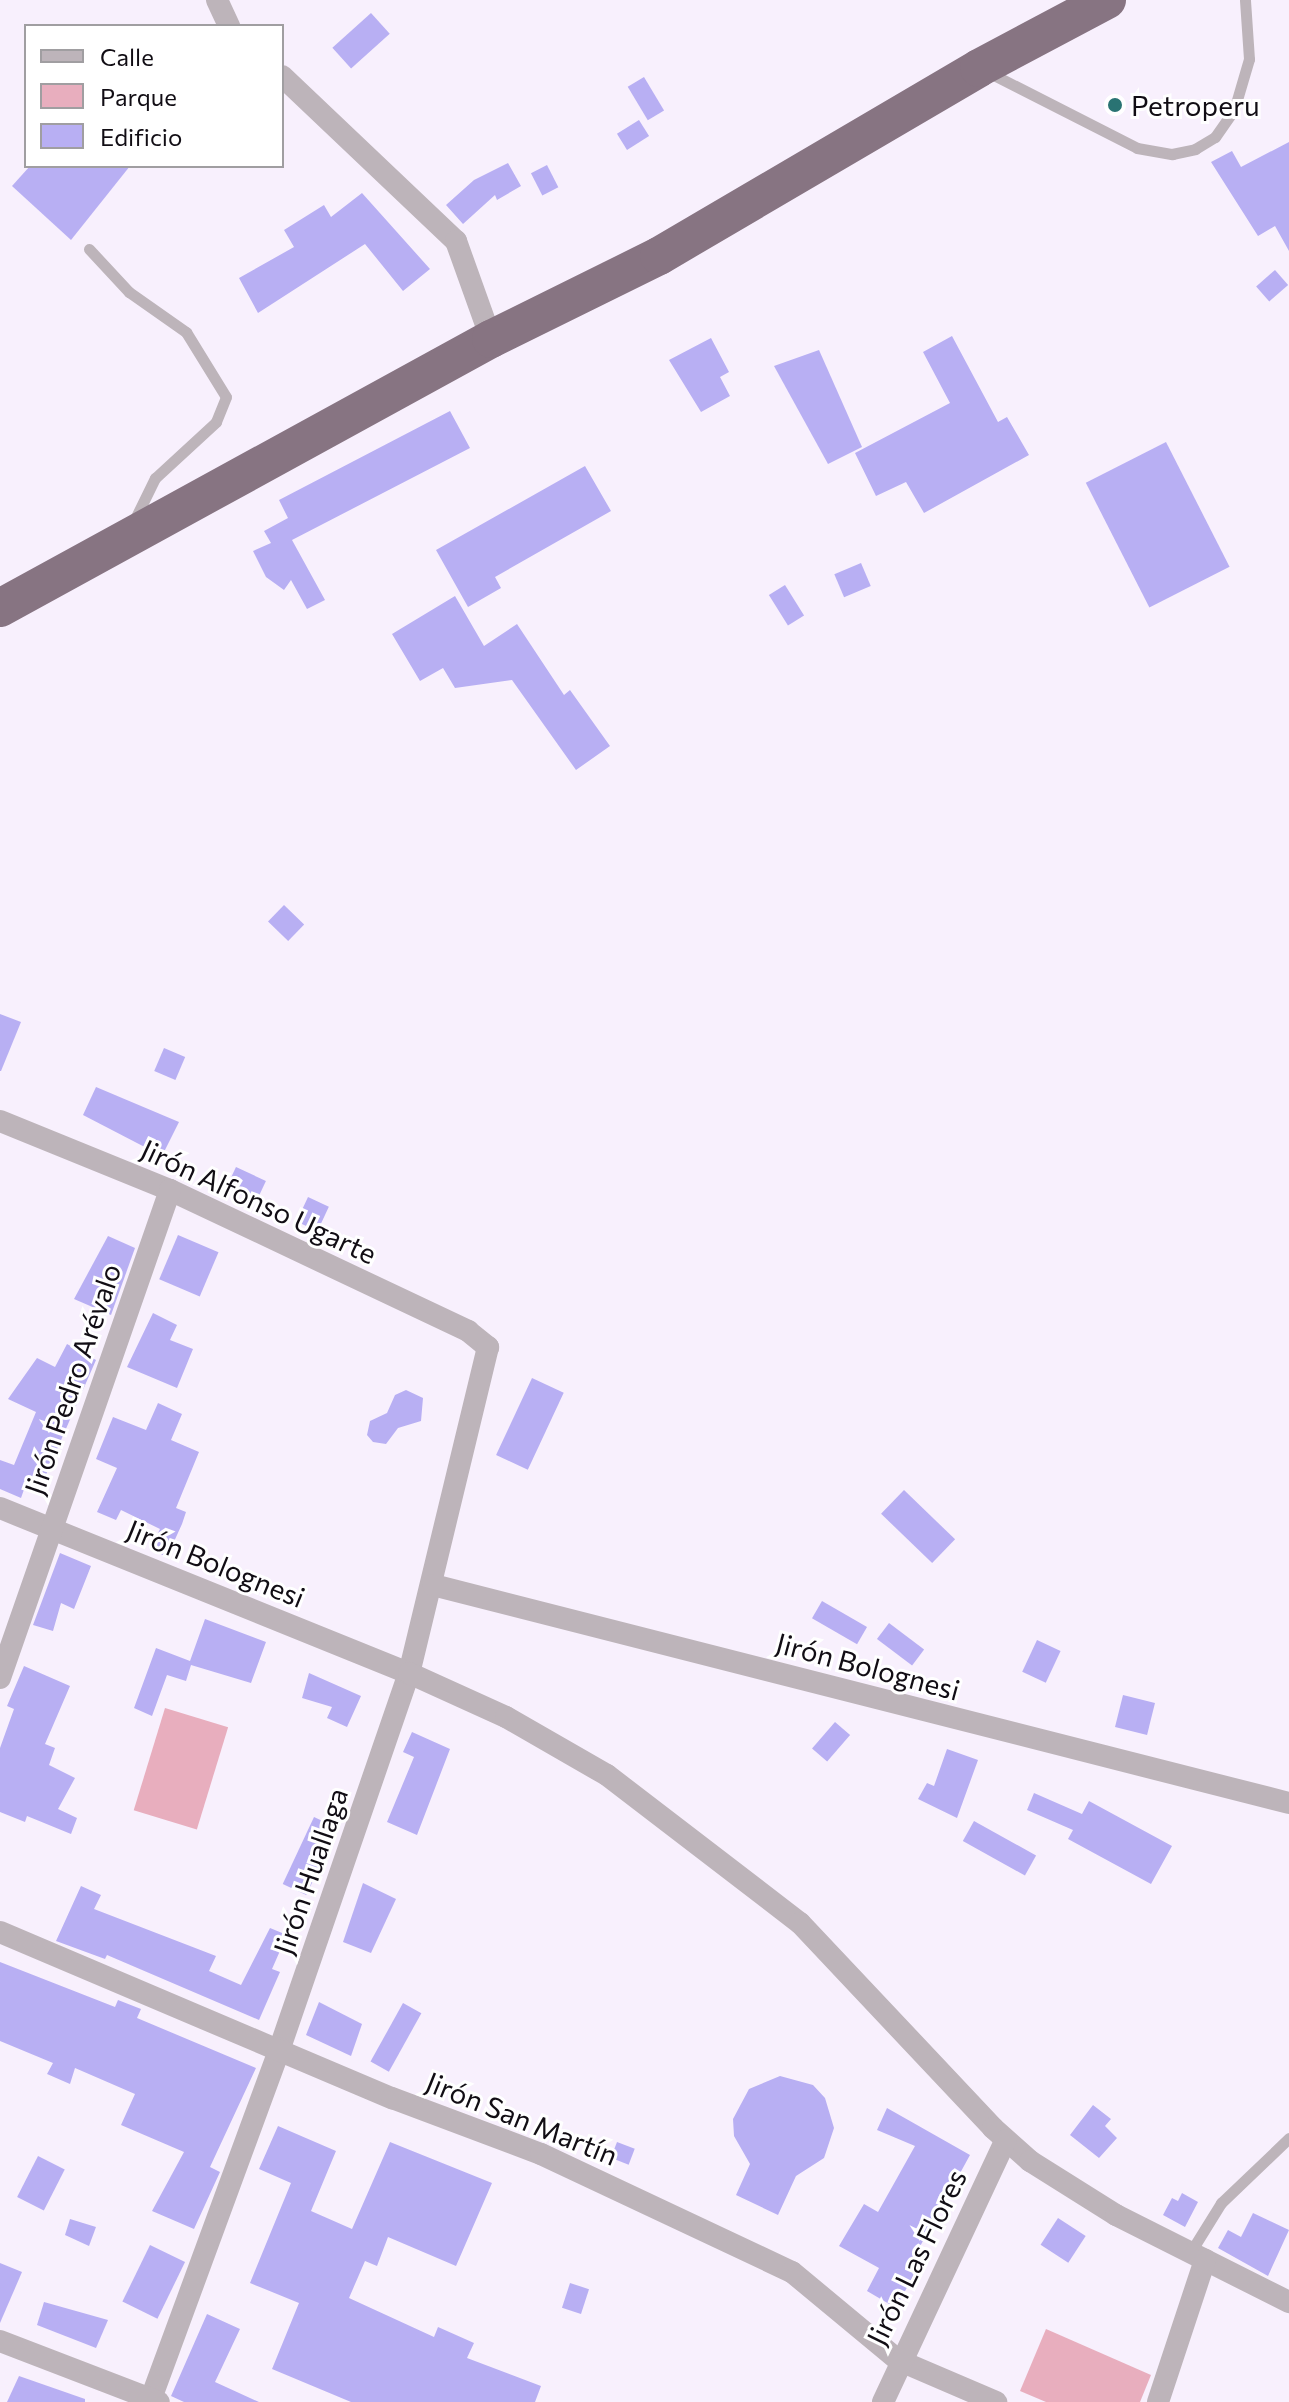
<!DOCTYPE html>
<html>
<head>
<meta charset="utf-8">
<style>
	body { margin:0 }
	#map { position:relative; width:1289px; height:2402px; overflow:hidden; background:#f8f0fd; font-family:Commissioner,sans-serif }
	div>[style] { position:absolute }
	.green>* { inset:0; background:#e8aebe; transform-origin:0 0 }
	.building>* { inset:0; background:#b8aff3; transform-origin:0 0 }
	.service>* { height:11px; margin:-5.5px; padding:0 5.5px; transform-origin:5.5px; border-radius:5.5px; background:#bdb4ba }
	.minor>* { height:22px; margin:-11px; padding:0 11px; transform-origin:11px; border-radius:11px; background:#bdb4ba }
	.trunk>* { height:38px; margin:-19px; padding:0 19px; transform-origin:19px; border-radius:19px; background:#877482 }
	.dots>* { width:22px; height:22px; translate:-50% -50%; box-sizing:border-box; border:4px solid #fff; border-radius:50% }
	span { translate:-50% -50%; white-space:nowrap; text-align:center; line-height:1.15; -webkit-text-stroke:6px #fff; paint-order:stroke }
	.poi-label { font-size:28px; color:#110d14 }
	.left { translate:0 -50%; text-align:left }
	.street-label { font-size:28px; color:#110d14 }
	.legend { position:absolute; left:24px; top:24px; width:260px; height:144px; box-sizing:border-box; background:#fff; border:2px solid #a09ea1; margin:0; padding:10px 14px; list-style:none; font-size:24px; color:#110d14 }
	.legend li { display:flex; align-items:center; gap:16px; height:40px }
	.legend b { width:40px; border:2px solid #a09ea1 }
</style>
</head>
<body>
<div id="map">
	<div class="green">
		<i style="left:165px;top:1708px;width:66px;height:107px;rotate:17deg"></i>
		<i style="clip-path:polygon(1046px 2329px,1151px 2375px,1140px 2402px,1046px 2402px,1020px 2391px)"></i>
	</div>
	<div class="building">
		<i style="left:371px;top:13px;width:28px;height:52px;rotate:48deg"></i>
		<i style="left:644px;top:77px;width:39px;height:19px;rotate:59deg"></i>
		<i style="left:639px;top:120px;width:19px;height:26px;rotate:58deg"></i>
		<i style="clip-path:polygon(1289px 142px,1289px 251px,1275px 226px,1258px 236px,1211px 162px,1232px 151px,1241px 167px)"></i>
		<i style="clip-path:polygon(508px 163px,521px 186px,497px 200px,495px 195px,463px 224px,446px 205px,474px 180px)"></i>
		<i style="left:547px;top:165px;width:25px;height:18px;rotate:63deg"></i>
		<i style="clip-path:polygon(30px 166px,130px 166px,71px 240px,12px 186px)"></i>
		<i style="clip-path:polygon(362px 193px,430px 269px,403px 291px,365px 244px,258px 313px,239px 278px,294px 247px,284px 230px,324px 205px,331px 217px)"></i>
		<i style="left:1275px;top:270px;width:20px;height:25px;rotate:49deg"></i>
		<i style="clip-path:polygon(952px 336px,998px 422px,1007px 417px,1029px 455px,924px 513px,906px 482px,876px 496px,855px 453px,950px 403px,923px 352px)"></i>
		<i style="clip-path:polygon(711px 338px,729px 372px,720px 377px,730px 396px,701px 412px,669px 360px)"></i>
		<i style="clip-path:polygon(819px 350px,862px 447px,828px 464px,774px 366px)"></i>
		<i style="clip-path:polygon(450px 411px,470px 448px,292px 540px,325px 600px,307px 609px,291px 580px,284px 590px,266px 577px,253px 551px,271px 543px,264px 531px,288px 518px,279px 500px)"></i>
		<i style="left:1166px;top:442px;width:140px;height:90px;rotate:63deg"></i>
		<i style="clip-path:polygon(585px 466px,611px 511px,495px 577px,501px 588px,468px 607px,436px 550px)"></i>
		<i style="left:861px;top:563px;width:25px;height:29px;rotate:67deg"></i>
		<i style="left:785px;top:585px;width:36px;height:19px;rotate:58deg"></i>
		<i style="clip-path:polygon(455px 596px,484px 646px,517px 624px,564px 695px,570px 690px,610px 746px,576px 770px,512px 680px,455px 688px,443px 668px,420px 681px,392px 634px)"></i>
		<i style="left:284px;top:905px;width:28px;height:23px;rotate:44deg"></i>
		<i style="clip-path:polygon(0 1014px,21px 1022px,1px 1071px,0 1071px)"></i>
		<i style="left:164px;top:1048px;width:23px;height:25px;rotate:23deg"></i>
		<i style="clip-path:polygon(96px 1087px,179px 1122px,162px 1156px,83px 1115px)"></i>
		<i style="left:236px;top:1167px;width:33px;height:23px;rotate:25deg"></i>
		<i style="left:308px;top:1197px;width:23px;height:27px;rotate:25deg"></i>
		<i style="left:178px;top:1235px;width:44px;height:48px;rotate:23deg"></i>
		<i style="clip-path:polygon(108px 1236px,135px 1248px,111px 1315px,74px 1299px)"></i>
		<i style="clip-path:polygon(153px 1313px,177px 1325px,170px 1340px,193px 1349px,177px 1388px,127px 1367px)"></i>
		<i style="clip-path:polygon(67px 1344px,96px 1360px,41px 1486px,27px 1481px,21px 1498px,0 1489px,0 1460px,14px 1465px,36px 1412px,8px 1399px,37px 1358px,55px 1367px)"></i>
		<i style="left:532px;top:1378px;width:35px;height:85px;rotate:25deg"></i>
		<i style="clip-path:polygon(406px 1390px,423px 1398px,421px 1421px,398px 1428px,386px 1444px,373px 1442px,367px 1435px,370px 1421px,387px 1413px,395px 1395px)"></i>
		<i style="clip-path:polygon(158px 1403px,182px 1414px,171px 1440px,199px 1452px,176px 1508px,186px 1512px,182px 1524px,167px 1557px,150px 1549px,160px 1529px,121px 1510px,116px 1520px,97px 1512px,117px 1468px,96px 1459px,113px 1417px,146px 1430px)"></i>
		<i style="left:904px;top:1490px;width:71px;height:33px;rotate:44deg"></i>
		<i style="clip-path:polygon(60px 1553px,91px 1566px,74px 1609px,61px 1603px,53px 1631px,33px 1625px)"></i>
		<i style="left:822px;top:1601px;width:52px;height:20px;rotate:30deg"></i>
		<i style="clip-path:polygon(205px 1619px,266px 1642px,251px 1683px,191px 1665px,186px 1681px,167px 1675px,152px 1716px,134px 1708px,156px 1648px,190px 1661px)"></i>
		<i style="left:889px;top:1623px;width:44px;height:20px;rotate:37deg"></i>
		<i style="left:1037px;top:1640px;width:26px;height:35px;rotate:25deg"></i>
		<i style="clip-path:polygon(24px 1666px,70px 1686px,45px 1744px,55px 1748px,49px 1765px,75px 1778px,58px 1809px,77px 1818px,71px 1834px,27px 1816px,25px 1822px,0 1812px,0 1748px,14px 1709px,7px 1706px)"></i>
		<i style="clip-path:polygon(309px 1673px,361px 1696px,347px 1727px,327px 1718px,332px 1707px,302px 1698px)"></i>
		<i style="left:1123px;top:1695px;width:33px;height:33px;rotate:14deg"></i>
		<i style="left:835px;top:1722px;width:20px;height:35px;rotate:41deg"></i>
		<i style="clip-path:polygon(412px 1732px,450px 1749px,417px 1835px,387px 1822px,414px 1757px,403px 1752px)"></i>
		<i style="clip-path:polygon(947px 1749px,978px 1760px,957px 1818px,918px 1799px,927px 1783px,934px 1786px)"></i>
		<i style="clip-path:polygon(1034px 1793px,1082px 1814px,1089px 1801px,1172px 1846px,1151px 1884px,1068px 1839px,1073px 1830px,1027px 1810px)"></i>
		<i style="left:314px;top:1817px;width:26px;height:74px;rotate:25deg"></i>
		<i style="left:974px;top:1821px;width:71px;height:23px;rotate:29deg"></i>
		<i style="clip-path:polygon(363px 1883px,396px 1899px,371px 1953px,343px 1942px)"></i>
		<i style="clip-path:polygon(81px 1886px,101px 1895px,94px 1909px,216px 1956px,209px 1971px,241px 1985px,270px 1928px,287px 1935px,272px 1969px,280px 1972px,259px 2020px,107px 1955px,105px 1959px,56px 1941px)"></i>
		<i style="clip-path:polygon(0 1962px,115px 2007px,118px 2000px,141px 2009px,137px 2018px,256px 2068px,210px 2167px,220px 2172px,194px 2229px,152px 2211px,184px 2152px,121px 2125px,135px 2094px,75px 2068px,70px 2084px,47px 2074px,53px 2063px,0 2041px)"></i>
		<i style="clip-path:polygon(319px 2002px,362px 2024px,351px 2056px,306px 2035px)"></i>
		<i style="left:403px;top:2003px;width:21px;height:67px;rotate:29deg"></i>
		<i style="clip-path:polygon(780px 2076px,813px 2085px,825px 2098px,834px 2128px,824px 2158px,796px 2176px,778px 2215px,736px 2195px,750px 2164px,734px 2136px,733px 2119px,749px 2089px)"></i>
		<i style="clip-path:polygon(1093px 2105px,1111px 2119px,1105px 2126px,1117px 2138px,1099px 2158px,1070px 2135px)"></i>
		<i style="clip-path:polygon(887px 2108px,970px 2155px,912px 2261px,919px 2265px,896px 2308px,867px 2291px,879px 2268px,839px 2246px,864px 2204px,878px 2212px,915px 2146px,877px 2130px)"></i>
		<i style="clip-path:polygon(278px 2126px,336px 2151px,311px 2211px,352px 2229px,390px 2142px,492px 2183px,456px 2266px,388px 2237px,377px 2266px,365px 2261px,349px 2298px,434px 2337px,438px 2327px,474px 2343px,467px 2358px,541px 2386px,535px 2402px,351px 2402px,272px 2369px,299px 2303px,250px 2283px,291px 2183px,259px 2169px)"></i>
		<i style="left:617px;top:2142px;width:19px;height:17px;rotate:21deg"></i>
		<i style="left:38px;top:2156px;width:30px;height:46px;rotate:27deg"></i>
		<i style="clip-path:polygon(1182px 2193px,1198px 2202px,1185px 2227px,1163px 2215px,1172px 2198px,1178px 2201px)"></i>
		<i style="clip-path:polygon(1253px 2213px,1289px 2230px,1268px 2276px,1218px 2248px,1228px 2230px,1241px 2237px)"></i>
		<i style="left:1058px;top:2218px;width:33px;height:32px;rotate:33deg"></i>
		<i style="clip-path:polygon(70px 2219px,96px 2227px,89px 2246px,65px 2235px)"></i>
		<i style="left:150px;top:2245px;width:39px;height:63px;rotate:26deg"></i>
		<i style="clip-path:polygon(0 2263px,22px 2272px,0 2323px)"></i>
		<i style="left:570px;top:2283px;width:20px;height:26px;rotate:18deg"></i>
		<i style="clip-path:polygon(44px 2302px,108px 2320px,96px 2348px,37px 2325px)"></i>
		<i style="clip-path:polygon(207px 2314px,240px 2329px,215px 2382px,259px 2402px,184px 2402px,171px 2396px)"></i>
		<i style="clip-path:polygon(19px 2376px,85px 2399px,85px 2402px,7px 2402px)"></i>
	</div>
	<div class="service">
		<i style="left:986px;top:71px;width:169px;rotate:27deg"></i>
		<i style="left:1137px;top:148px;width:36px;rotate:10deg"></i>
		<i style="left:1172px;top:154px;width:24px;rotate:-12deg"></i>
		<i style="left:1195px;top:149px;width:23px;rotate:-31deg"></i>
		<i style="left:1215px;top:137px;width:33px;rotate:-55deg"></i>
		<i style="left:1234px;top:110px;width:53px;rotate:-73.6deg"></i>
		<i style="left:1249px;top:59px;width:59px;rotate:-93.9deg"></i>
		<i style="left:89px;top:249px;width:59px;rotate:47.1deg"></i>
		<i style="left:129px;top:292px;width:70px;rotate:35.1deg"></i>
		<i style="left:186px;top:332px;width:76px;rotate:58.4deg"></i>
		<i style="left:226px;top:397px;width:27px;rotate:112deg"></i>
		<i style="left:216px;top:422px;width:83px;rotate:137.4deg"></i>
		<i style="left:155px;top:478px;width:50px;rotate:116.1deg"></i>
		<i style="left:1190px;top:2253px;width:59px;rotate:-58.2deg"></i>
		<i style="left:1221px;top:2203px;width:94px;rotate:-43.7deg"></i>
	</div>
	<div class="minor">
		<i style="left:217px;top:0;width:29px;rotate:65deg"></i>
		<i style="left:282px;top:76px;width:240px;rotate:43.5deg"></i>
		<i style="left:456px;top:241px;width:104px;rotate:70.3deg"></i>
		<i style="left:0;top:1121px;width:183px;rotate:22.1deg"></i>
		<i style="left:170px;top:1190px;width:330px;rotate:25.3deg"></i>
		<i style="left:468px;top:1331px;width:26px;rotate:39deg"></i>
		<i style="left:488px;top:1347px;width:335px;rotate:103.6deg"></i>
		<i style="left:409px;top:1673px;width:397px;rotate:109deg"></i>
		<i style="left:280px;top:2048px;width:377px;rotate:110.2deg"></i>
		<i style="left:0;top:1508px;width:441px;rotate:22deg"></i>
		<i style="left:409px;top:1673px;width:107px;rotate:24.4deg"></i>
		<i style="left:506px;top:1717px;width:116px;rotate:29.9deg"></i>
		<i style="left:607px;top:1775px;width:243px;rotate:37.5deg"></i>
		<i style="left:800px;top:1923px;width:282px;rotate:46.7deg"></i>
		<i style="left:993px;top:2128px;width:50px;rotate:41.7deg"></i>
		<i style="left:1030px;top:2161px;width:102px;rotate:32.1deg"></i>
		<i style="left:1116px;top:2215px;width:194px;rotate:26.7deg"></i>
		<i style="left:433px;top:1585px;width:883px;rotate:14.29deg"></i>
		<i style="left:0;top:1678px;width:517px;rotate:-70.79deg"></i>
		<i style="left:0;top:1932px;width:426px;rotate:23deg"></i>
		<i style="left:392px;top:2098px;width:159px;rotate:20.6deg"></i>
		<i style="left:541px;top:2154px;width:277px;rotate:25.2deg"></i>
		<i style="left:792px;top:2272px;width:138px;rotate:39.7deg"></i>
		<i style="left:898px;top:2360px;width:107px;rotate:23.2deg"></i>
		<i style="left:0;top:2341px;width:170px;rotate:21deg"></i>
		<i style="left:883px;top:2402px;width:289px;rotate:-64.9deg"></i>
		<i style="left:1158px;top:2402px;width:150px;rotate:-71.7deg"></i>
	</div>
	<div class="trunk">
		<i style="left:0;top:608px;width:560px;rotate:-28.72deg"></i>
		<i style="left:491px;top:339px;width:187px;rotate:-26.3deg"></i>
		<i style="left:659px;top:256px;width:371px;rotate:-30.4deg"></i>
		<i style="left:979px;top:68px;width:145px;rotate:-28deg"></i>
	</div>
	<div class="dots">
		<i style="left:1115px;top:105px;background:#297373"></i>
	</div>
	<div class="poi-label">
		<span class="left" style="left:1131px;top:105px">Petroperu</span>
	</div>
	<div class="street-label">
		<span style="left:259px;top:1201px;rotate:25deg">Jirón Alfonso Ugarte</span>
		<span style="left:72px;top:1379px;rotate:-71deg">Jirón Pedro Arévalo</span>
		<span style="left:216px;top:1563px;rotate:22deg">Jirón Bolognesi</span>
		<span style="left:868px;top:1666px;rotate:15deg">Jirón Bolognesi</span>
		<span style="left:310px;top:1871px;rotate:-71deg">Jirón Huallaga</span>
		<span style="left:522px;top:2118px;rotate:22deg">Jirón San Martín</span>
		<span style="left:916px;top:2257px;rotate:-64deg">Jirón Las Flores</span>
	</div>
	<ul class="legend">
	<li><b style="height:10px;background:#bdb4ba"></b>Calle</li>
	<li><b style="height:22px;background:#e8aebe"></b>Parque</li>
	<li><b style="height:22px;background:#b8aff3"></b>Edificio</li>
	</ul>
</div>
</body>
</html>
